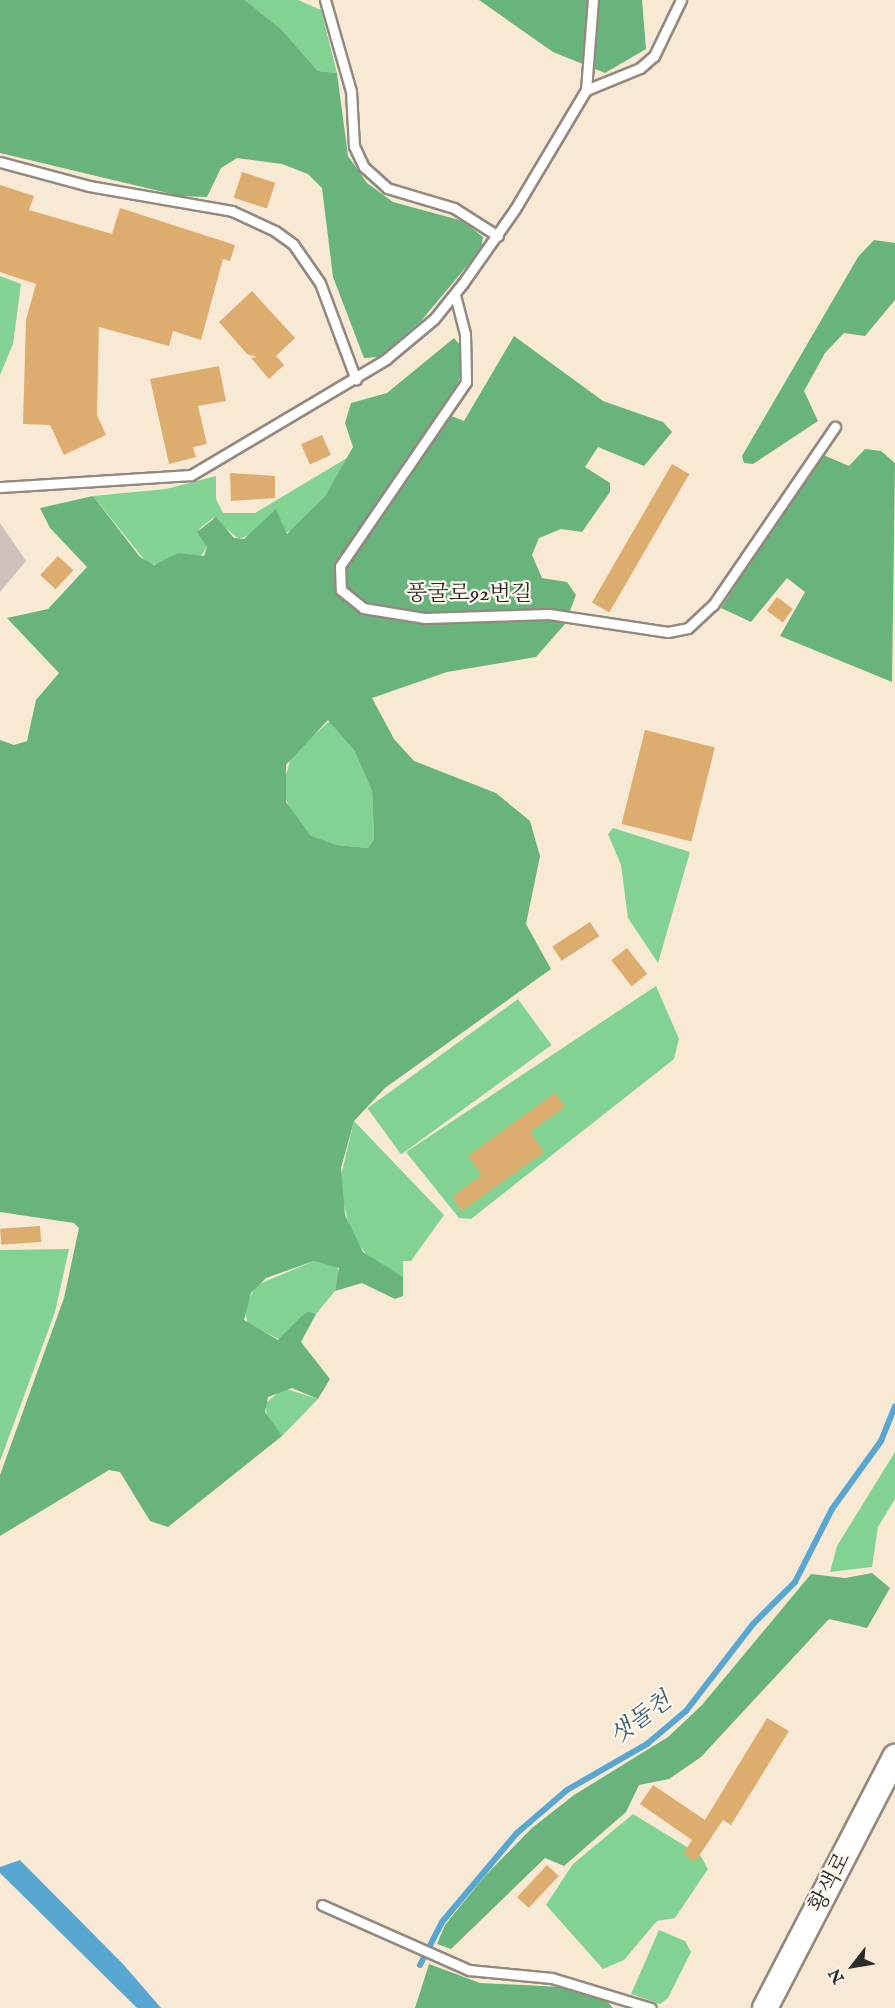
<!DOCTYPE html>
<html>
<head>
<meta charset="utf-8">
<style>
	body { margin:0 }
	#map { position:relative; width:895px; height:2008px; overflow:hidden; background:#f8e9d5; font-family:"IM FELL English","Noto Serif KR",serif }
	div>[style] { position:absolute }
	.industrial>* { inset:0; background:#d0c0bc }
	.green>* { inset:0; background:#82d293; transform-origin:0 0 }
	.forest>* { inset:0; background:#69b47d }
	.water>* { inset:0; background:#58a7d2 }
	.pier>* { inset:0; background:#f8e9d5 }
	.stream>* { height:6px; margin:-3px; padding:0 3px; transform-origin:3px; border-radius:3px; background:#58a7d2 }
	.building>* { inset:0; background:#dcad6e; transform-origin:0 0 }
	.roads { filter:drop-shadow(2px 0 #928a80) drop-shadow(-2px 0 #928a80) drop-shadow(0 2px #928a80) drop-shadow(0 -2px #928a80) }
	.service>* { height:9px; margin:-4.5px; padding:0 4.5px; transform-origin:4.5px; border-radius:4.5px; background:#fff }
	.tertiary>* { height:24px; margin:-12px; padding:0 12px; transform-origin:12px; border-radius:12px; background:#fff }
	span { translate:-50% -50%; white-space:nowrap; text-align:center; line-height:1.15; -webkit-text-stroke:4.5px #fbf7ec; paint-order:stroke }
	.street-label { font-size:22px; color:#2b2b2b }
	.water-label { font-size:24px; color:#3d5d6e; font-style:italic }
	.north { position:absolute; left:823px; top:1936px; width:60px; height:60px; -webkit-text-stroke:4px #fbf7ec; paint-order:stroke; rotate:239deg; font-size:16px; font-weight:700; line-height:24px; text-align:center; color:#2b2b2b }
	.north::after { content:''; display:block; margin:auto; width:21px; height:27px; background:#2b2b2b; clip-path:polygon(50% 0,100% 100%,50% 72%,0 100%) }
</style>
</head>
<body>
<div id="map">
	<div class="industrial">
		<i style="clip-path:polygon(0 523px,26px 561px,0 592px)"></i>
	</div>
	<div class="green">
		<i style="clip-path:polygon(245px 0,298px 0,321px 10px,337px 73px,318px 71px,282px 30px)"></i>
		<i style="clip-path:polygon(0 276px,21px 284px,13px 344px,0 375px)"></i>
		<i style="clip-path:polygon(347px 458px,325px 496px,291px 531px,283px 533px,282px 521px,239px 539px,213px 518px,199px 529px,207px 547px,199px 559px,178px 553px,160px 565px,147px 563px,93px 496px,166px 489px,216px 476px,216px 499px,223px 513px,255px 513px)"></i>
		<i style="clip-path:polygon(331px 720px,354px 750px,372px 791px,374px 839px,368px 848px,337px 845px,310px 835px,293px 817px,282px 789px,292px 754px)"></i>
		<i style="clip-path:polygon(613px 828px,690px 852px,658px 963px,628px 918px,621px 865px,608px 834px)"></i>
		<i style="clip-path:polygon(656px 986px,679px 1039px,674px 1059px,471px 1219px,459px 1218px,406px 1152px)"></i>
		<i style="left:518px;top:999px;width:57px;height:186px;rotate:54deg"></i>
		<i style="clip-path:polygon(354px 1121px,444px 1215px,411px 1261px,403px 1261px,403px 1277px,370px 1259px,351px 1234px,339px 1184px)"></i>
		<i style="clip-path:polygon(69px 1249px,55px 1312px,0 1461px,0 1250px)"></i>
		<i style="clip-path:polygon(314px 1261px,337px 1266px,339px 1272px,335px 1291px,316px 1314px,307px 1311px,281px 1340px,248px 1324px,244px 1307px,257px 1285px)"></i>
		<i style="clip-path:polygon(283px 1388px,318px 1399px,282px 1436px,268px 1421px,265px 1404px)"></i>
		<i style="clip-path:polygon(895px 1452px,895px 1499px,878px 1527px,872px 1567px,830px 1572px,837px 1546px)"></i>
		<i style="clip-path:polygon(633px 1814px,700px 1855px,708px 1869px,675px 1918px,657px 1921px,624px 1960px,603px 1969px,546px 1905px,573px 1864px)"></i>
		<i style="clip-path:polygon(659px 1930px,685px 1941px,691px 1952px,668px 1998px,660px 2004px,631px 1994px)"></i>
	</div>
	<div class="forest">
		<i style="clip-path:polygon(0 0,245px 0,282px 30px,318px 71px,337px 73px,348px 156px,367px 183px,393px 202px,463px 221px,483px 237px,481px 249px,421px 321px,379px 357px,364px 358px,333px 277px,322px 188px,308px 174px,282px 164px,237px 158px,221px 168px,207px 197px,180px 196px,0 153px)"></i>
		<i style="clip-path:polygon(479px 0,642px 0,646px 49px,605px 73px,553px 52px)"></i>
		<i style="clip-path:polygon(874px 240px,895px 243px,895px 300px,865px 336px,844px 333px,825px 353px,804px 391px,818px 421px,753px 464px,744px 463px,742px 456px,858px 257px)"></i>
		<i style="clip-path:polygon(evenodd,514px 336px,603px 401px,663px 422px,672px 432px,644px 466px,598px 447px,585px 467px,610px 483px,610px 492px,582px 532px,561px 529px,539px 538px,532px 555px,542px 578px,567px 582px,576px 595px,565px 624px,536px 657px,447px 672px,372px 698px,394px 739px,414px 761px,496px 793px,530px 821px,540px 856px,526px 924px,551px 969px,385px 1088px,354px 1121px,341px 1168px,345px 1215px,363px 1252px,403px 1277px,403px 1296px,395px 1299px,362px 1283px,335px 1291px,339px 1268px,314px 1261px,266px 1278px,251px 1293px,244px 1320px,278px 1340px,307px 1311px,316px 1314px,301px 1342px,330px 1379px,318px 1399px,292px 1388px,268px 1397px,265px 1412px,282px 1436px,168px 1527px,150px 1521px,120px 1472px,109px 1470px,0 1536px,0 1475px,64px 1298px,79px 1228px,74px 1223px,0 1212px,0 740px,14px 745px,27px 741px,36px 700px,59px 673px,7px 618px,48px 609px,87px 567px,50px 528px,40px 508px,93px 496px,140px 557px,154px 565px,178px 553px,204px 556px,207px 547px,197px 532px,216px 517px,234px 538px,244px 539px,276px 509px,287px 534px,325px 496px,353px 447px,345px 423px,351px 403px,387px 393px,454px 338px,460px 345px,461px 375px,444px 413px,464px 421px,514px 336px,328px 720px,354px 750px,372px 791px,374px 839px,368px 848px,337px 845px,310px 835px,286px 802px,286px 765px,328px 720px)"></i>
		<i style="clip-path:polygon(865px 449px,881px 451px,895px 463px,892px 682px,780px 636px,805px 592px,787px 578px,751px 622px,721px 608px,821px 454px,849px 466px)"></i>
		<i style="clip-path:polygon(872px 1573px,890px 1588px,867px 1628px,829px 1619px,701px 1757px,669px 1779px,639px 1785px,626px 1812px,564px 1866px,545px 1858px,451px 1949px,437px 1944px,445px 1925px,485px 1876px,532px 1828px,574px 1795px,668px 1737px,702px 1705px,811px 1574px,845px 1578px)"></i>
		<i style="clip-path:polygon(429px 1964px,480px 1983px,562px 1987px,607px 2001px,613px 2008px,415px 2008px)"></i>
	</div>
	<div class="water">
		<i style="clip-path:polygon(0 1840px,123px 1964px,161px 2008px,137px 2008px,0 1873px)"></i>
	</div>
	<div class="pier">
		<i style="clip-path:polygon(0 1837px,2px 1838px,23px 1859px,0 1867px)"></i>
	</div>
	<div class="stream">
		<i style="left:420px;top:1965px;width:48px;rotate:-62.9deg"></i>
		<i style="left:442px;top:1922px;width:116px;rotate:-49.9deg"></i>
		<i style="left:517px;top:1833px;width:66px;rotate:-40.7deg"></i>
		<i style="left:567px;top:1790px;width:92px;rotate:-29.9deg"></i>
		<i style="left:647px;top:1744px;width:51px;rotate:-40.2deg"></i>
		<i style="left:686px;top:1711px;width:110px;rotate:-52.4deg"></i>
		<i style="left:753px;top:1624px;width:59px;rotate:-45deg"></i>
		<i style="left:795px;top:1582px;width:82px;rotate:-63.1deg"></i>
		<i style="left:832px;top:1509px;width:84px;rotate:-54.2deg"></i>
		<i style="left:881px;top:1441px;width:37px;rotate:-68deg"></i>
	</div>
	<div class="building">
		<i style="left:242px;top:172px;width:35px;height:27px;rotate:18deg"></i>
		<i style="clip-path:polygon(0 185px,34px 196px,29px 210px,112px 234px,120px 208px,235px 245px,230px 261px,223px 259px,201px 340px,173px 331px,169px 346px,99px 327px,97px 415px,106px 435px,64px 455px,50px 425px,23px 424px,26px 320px,36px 284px,0 272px)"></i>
		<i style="clip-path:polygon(252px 291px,295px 338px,276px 356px,284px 365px,269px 379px,251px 358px,257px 357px,247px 354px,219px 322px)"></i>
		<i style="clip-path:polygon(219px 366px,226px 401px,198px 406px,207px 444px,193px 447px,196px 457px,169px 464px,150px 379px)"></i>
		<i style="left:322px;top:435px;width:22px;height:23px;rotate:66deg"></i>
		<i style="left:672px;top:464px;width:20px;height:160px;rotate:30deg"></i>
		<i style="clip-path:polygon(230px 473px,275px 476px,275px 498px,231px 501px)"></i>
		<i style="left:58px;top:556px;width:21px;height:26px;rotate:43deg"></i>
		<i style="left:777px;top:597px;width:20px;height:17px;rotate:37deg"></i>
		<i style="left:645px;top:730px;width:72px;height:97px;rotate:14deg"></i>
		<i style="left:590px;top:922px;width:17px;height:45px;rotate:57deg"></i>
		<i style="left:627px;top:948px;width:33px;height:20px;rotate:52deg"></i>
		<i style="clip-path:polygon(555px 1093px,565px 1107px,530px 1132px,544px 1152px,462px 1211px,452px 1197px,482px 1175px,468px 1156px)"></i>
		<i style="left:40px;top:1226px;width:16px;height:40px;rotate:86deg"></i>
		<i style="clip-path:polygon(767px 1718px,789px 1731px,731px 1825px,723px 1820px,695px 1862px,683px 1854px,692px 1840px,640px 1804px,653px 1785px,705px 1820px)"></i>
		<i style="left:547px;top:1865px;width:16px;height:44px;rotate:43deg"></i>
	</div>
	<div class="roads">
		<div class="service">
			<i style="left:325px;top:0;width:95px;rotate:74.1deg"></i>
			<i style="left:351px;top:91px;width:55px;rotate:86.9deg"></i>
			<i style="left:354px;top:146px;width:23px;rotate:65deg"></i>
			<i style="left:364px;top:167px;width:31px;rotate:42deg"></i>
			<i style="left:387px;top:188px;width:70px;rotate:16.6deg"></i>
			<i style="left:454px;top:208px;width:52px;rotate:32.5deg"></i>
			<i style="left:586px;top:90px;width:90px;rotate:-85.6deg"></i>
			<i style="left:0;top:162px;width:92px;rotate:15.1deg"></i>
			<i style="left:89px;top:186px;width:145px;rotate:9.9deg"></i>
			<i style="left:232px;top:211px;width:47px;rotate:24.9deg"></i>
			<i style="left:275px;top:231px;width:22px;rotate:36deg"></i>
			<i style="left:293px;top:244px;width:47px;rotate:55.3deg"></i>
			<i style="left:320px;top:283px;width:103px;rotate:69.6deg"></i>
			<i style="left:455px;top:295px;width:40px;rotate:75.6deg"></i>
			<i style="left:465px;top:334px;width:48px;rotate:88.8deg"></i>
			<i style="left:466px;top:382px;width:223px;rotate:124.4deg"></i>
			<i style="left:340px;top:566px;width:24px;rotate:88deg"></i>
			<i style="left:341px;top:590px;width:28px;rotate:39deg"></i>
			<i style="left:363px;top:608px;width:63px;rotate:9.2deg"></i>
			<i style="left:425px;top:618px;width:124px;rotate:-1.8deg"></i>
			<i style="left:549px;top:614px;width:120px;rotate:8.6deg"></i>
			<i style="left:668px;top:632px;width:20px;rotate:-11deg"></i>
			<i style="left:688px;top:628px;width:34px;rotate:-43deg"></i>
			<i style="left:713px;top:605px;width:216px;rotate:-55.6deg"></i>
			<i style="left:0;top:487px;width:191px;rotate:-3.6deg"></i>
			<i style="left:191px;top:475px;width:227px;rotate:-30.7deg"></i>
			<i style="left:386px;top:359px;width:62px;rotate:-39.8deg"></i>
			<i style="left:434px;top:319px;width:46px;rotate:-51.1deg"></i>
			<i style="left:463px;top:283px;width:90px;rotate:-54.9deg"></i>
			<i style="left:515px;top:209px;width:139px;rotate:-59.2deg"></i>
			<i style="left:586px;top:90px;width:58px;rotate:-22.2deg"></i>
			<i style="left:640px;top:68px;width:18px;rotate:-41deg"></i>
			<i style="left:654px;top:56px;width:62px;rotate:-64.3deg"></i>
			<i style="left:322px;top:1905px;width:161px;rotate:23.9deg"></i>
			<i style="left:469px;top:1970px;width:83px;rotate:5.5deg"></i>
			<i style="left:552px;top:1978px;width:103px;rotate:16.9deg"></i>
		</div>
		<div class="tertiary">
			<i style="left:765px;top:2008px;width:283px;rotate:-62.6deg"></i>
		</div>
	</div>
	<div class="street-label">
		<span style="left:469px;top:595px">풍굴로92번길</span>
		<span style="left:831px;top:1883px;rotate:-63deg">황색로</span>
	</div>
	<div class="water-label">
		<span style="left:641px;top:1719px;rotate:-36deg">샛돌천</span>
	</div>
	<div class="north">N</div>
</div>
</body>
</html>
